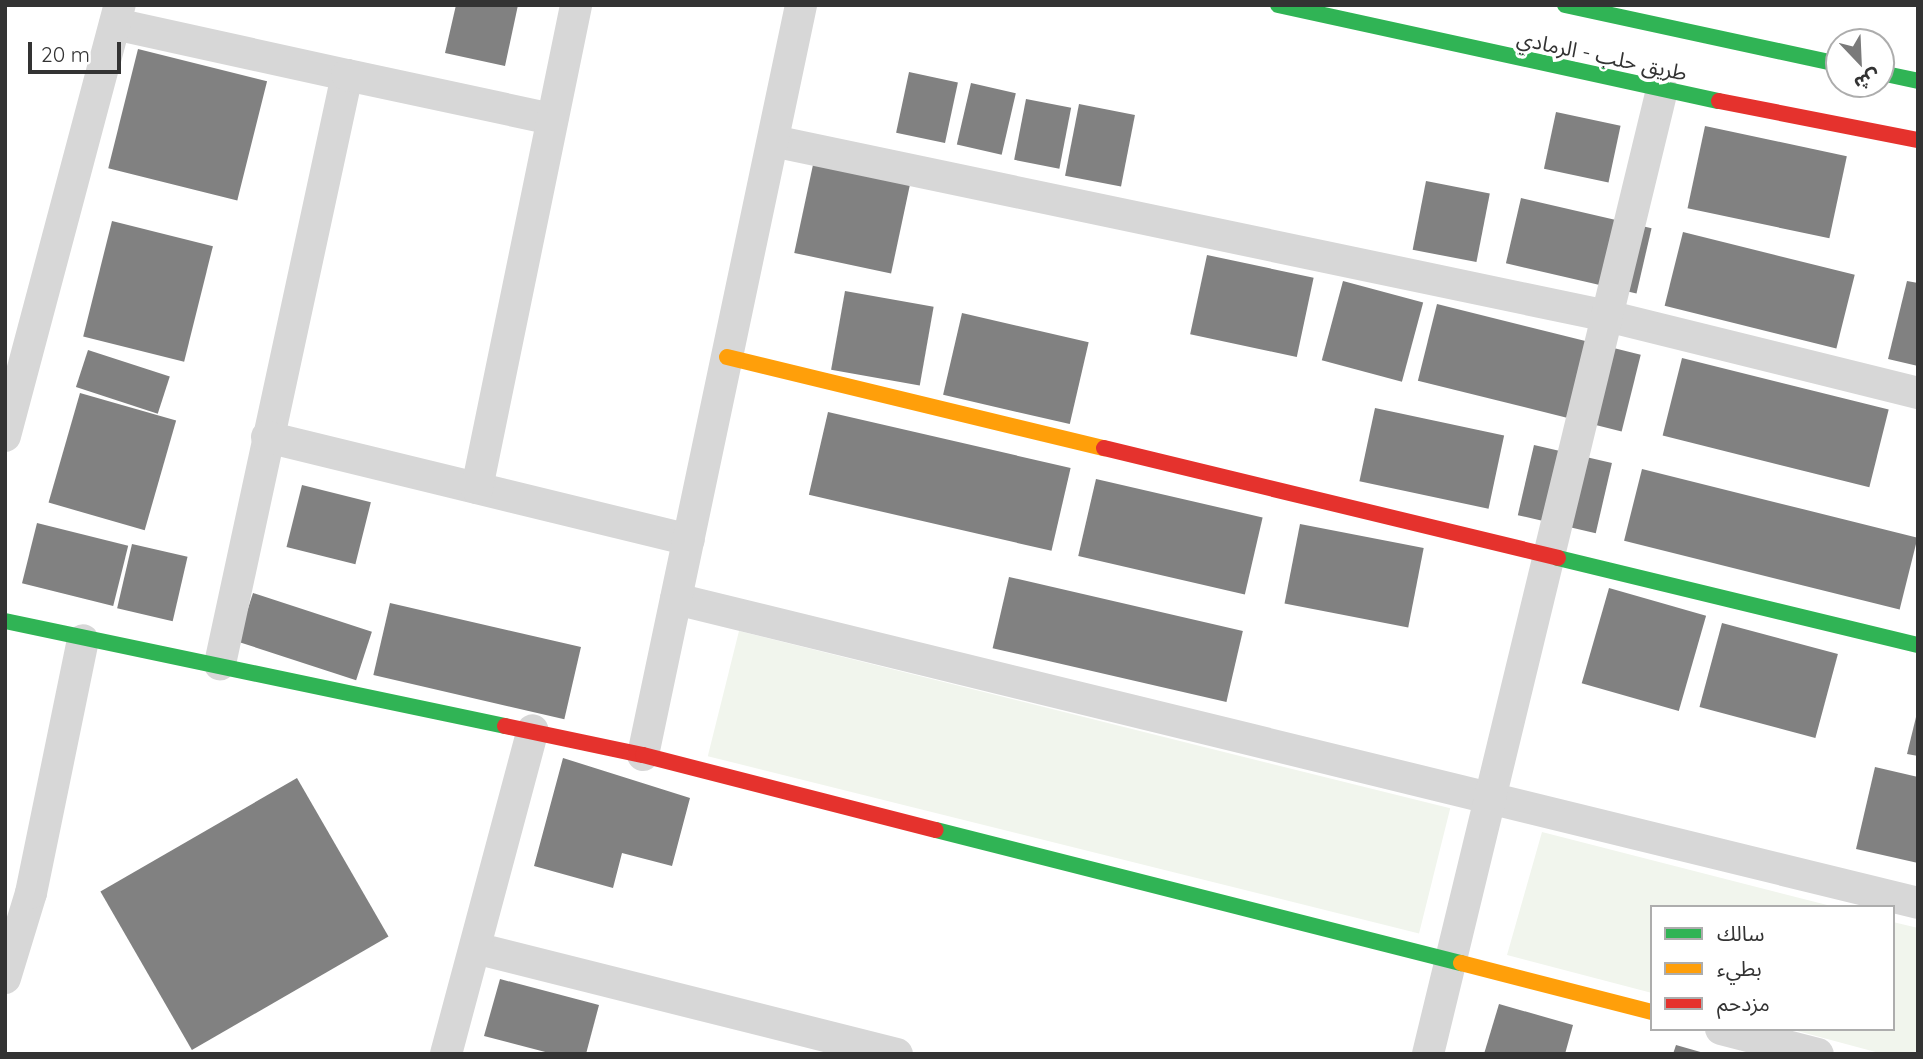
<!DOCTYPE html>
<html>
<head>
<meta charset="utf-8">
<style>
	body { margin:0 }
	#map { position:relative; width:1923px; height:1059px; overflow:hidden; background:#fff; font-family:Quicksand,"Noto Sans Arabic",sans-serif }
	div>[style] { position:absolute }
	.green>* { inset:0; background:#f1f5ed; transform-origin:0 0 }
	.building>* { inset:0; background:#818181; transform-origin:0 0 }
	.street>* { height:32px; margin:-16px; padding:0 16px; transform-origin:16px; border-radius:16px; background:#d7d7d7 }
	.fast>* { height:16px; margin:-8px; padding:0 8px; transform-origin:8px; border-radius:8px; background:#30b455 }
	.slow>* { height:16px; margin:-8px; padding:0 8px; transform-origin:8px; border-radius:8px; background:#ff9f0a }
	.jam>* { height:16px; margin:-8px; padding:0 8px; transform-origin:8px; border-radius:8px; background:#e5322d }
	span { translate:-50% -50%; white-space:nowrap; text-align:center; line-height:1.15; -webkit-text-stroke:7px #fff; paint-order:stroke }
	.street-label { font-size:21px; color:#333 }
	.frame { position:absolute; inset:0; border:7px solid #333; pointer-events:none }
	.legend { position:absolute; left:1650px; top:905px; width:245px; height:126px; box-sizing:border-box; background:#fff; border:2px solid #adadad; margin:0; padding:9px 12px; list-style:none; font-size:21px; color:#333 }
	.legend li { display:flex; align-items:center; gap:14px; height:35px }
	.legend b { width:35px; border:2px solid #adadad }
	.north { position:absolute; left:1825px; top:28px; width:70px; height:70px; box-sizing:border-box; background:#fff; border:2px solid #adadad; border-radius:50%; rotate:157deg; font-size:19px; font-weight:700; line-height:28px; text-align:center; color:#333 }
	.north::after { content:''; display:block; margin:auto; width:24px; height:32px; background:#7a7a7a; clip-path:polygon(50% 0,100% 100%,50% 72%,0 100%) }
	.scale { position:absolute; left:28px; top:42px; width:93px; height:32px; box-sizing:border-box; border:4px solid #333; border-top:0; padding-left:9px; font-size:21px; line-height:24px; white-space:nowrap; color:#333; -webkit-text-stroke:5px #fff; paint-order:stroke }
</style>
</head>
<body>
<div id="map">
	<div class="green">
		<i style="left:739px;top:631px;width:733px;height:129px;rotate:14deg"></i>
		<i style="clip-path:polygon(1542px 832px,1835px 907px,1652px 907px,1652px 993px,1507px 955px)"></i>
		<i style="clip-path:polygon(1893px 922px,1918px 928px,1918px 1054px,1883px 1054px,1790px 1029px,1893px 1029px)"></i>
	</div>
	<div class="building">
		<i style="clip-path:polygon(456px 5px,518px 5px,505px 66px,445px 53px)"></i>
		<i style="left:138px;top:49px;width:133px;height:123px;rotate:14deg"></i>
		<i style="left:909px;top:72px;width:50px;height:62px;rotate:12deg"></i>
		<i style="left:971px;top:83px;width:46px;height:63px;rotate:13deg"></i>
		<i style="left:1026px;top:99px;width:46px;height:62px;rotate:11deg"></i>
		<i style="left:1079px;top:104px;width:57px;height:73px;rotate:11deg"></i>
		<i style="left:1556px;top:112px;width:66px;height:58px;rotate:12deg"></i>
		<i style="left:1705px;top:126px;width:145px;height:84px;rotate:12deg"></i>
		<i style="left:814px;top:160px;width:99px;height:95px;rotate:12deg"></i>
		<i style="left:1426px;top:181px;width:65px;height:70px;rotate:11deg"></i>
		<i style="left:1521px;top:198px;width:134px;height:67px;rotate:13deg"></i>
		<i style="left:112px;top:221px;width:104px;height:119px;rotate:14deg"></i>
		<i style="left:1683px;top:232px;width:177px;height:76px;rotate:14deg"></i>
		<i style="left:1207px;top:255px;width:109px;height:81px;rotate:12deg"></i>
		<i style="left:1343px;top:281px;width:83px;height:82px;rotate:15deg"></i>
		<i style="clip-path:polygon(1907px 281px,1918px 283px,1918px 366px,1888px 359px)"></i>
		<i style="left:845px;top:291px;width:90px;height:80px;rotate:10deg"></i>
		<i style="left:1437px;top:304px;width:210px;height:79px;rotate:14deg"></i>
		<i style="left:962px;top:313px;width:130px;height:84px;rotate:13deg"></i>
		<i style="left:88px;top:350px;width:86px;height:39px;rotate:18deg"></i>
		<i style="left:1682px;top:358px;width:213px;height:80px;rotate:14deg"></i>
		<i style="left:80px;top:393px;width:100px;height:114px;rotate:16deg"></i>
		<i style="left:1375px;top:408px;width:132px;height:75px;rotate:12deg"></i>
		<i style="left:828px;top:412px;width:249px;height:85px;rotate:13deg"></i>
		<i style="left:1534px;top:445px;width:80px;height:72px;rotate:13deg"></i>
		<i style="left:1642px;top:469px;width:284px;height:74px;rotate:14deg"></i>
		<i style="left:1096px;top:479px;width:171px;height:79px;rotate:13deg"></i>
		<i style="left:302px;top:485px;width:71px;height:64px;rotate:14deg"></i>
		<i style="left:37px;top:523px;width:94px;height:62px;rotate:14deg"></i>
		<i style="left:1300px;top:524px;width:126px;height:81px;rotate:11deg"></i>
		<i style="left:132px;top:544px;width:57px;height:66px;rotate:13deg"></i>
		<i style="left:1009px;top:577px;width:240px;height:73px;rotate:13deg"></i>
		<i style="left:1609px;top:588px;width:101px;height:99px;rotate:16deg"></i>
		<i style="left:253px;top:593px;width:125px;height:51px;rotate:18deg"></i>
		<i style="left:390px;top:603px;width:196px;height:74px;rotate:13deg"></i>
		<i style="left:1722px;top:623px;width:120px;height:87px;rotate:15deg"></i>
		<i style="clip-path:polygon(1917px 713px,1918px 713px,1918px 756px,1907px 754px)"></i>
		<i style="clip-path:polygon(563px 758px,690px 798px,672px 866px,622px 853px,613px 888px,534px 866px)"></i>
		<i style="clip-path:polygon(1875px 767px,1918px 777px,1918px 863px,1856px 849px)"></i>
		<i style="left:297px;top:778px;width:183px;height:227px;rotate:60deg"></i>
		<i style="clip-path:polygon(500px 979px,599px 1005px,586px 1054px,553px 1054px,484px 1036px)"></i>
		<i style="clip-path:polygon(1499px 1004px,1573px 1025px,1565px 1054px,1484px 1054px)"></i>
		<i style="clip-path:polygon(1676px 1045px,1704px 1053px,1704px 1054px,1673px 1054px)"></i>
	</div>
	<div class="street">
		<i style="left:115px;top:24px;width:238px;rotate:12.4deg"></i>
		<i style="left:347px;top:75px;width:603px;rotate:102.17deg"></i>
		<i style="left:347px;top:75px;width:210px;rotate:12.1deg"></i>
		<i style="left:773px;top:141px;width:852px;rotate:11.85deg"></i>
		<i style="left:1607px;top:316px;width:320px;rotate:13.9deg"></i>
		<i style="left:5px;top:436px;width:446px;rotate:-75.1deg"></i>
		<i style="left:267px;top:437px;width:434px;rotate:13.7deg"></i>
		<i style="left:477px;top:488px;width:493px;rotate:-78.4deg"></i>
		<i style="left:676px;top:599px;width:1279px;rotate:13.75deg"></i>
		<i style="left:643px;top:755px;width:766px;rotate:-78.1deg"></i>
		<i style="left:475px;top:948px;width:435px;rotate:14.1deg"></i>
		<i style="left:5px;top:978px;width:89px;rotate:-73deg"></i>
		<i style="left:31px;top:893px;width:258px;rotate:-78.4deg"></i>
		<i style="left:1721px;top:1029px;width:100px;rotate:14.5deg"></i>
		<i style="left:446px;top:1054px;width:335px;rotate:-75deg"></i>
		<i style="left:1428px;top:1054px;width:992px;rotate:-76.36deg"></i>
	</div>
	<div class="fast">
		<i style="left:1278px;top:5px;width:451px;rotate:12.3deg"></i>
		<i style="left:1565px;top:5px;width:280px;rotate:12.2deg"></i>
		<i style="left:1881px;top:73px;width:38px;rotate:12deg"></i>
		<i style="left:1558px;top:558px;width:370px;rotate:13.6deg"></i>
		<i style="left:5px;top:621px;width:511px;rotate:11.86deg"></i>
		<i style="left:936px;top:830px;width:542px;rotate:14.22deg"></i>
	</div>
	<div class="slow">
		<i style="left:727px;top:357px;width:388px;rotate:13.6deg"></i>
		<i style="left:1461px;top:963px;width:197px;rotate:14.4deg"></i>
	</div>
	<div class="jam">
		<i style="left:1719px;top:101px;width:203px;rotate:11.1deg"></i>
		<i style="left:1104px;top:448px;width:467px;rotate:13.6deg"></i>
		<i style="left:505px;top:726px;width:141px;rotate:11.9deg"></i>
		<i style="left:643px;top:755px;width:302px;rotate:14.4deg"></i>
	</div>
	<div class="street-label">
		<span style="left:1602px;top:55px;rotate:12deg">طريق حلب - الرمادي</span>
	</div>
	<div class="frame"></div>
	<ul class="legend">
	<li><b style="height:9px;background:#30b455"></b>سالك</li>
	<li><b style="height:9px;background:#ff9f0a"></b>بطيء</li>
	<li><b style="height:9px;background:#e5322d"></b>مزدحم</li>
	</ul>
	<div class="north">ش</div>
	<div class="scale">20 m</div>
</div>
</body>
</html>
